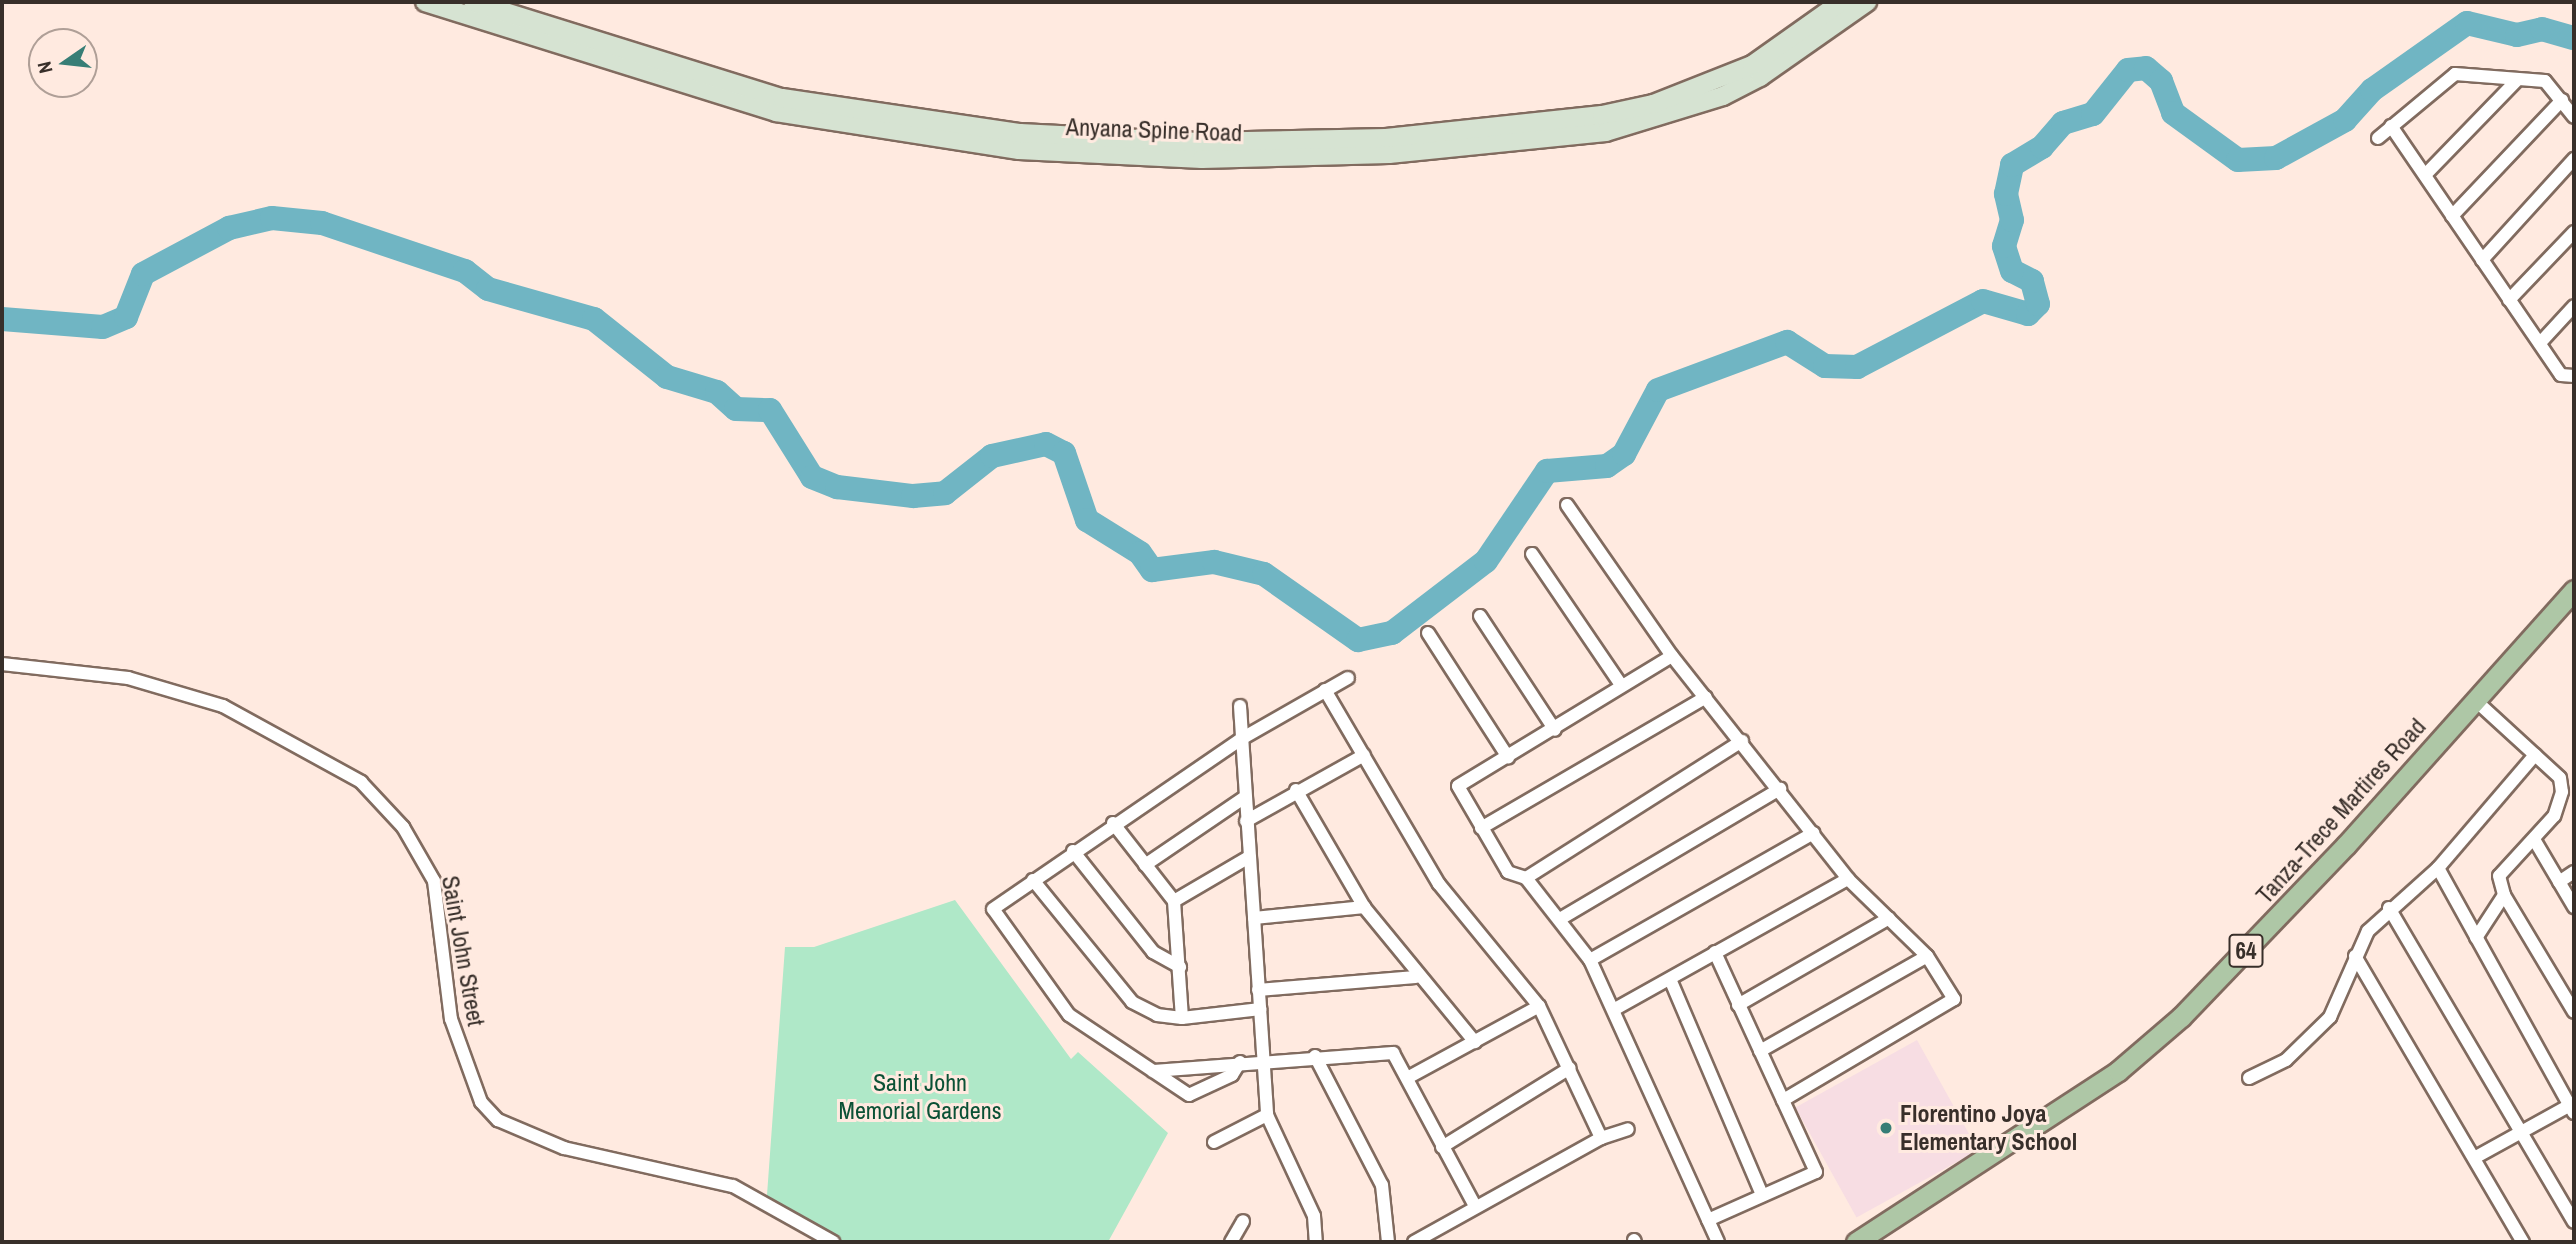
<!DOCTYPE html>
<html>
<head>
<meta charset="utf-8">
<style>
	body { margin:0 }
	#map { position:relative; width:2576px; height:1244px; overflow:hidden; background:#ffeae0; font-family:"Archivo Narrow",sans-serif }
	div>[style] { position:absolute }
	.education>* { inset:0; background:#f7dde3; transform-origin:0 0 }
	.green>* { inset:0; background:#afe8c8 }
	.river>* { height:24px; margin:-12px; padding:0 12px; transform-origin:12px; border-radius:12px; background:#70b5c3 }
	.roads { filter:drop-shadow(2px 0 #816b5f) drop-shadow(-2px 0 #816b5f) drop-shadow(0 2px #816b5f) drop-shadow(0 -2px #816b5f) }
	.minor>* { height:12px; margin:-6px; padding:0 6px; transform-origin:6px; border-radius:6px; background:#fff }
	.secondary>* { height:18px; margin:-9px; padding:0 9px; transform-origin:9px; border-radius:9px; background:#d6e3d2 }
	.primary>* { height:19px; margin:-9.5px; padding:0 9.5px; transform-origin:9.5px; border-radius:9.5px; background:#aec7a6 }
	.dots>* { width:19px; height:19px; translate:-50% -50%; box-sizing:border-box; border:4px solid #ffeae0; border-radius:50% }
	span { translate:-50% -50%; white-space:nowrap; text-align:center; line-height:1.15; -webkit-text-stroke:6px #ffeae0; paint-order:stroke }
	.shield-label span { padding:2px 5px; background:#ffeae0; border:2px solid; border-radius:5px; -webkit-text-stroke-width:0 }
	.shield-label { font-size:23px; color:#382f2a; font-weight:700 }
	.street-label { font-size:24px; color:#382f2a }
	.park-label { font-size:24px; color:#0a5135 }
	.poi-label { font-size:24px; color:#382f2a; font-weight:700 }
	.left { translate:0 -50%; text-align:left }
	.frame { position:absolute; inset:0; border:4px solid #382f2a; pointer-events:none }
	.north { position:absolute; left:28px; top:28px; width:70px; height:70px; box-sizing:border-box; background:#ffeae0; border:2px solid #af9f97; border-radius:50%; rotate:256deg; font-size:19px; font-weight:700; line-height:28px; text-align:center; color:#382f2a }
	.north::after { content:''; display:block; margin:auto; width:24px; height:32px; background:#377e76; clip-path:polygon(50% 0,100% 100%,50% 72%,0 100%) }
</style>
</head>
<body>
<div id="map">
	<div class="education">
		<i style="left:1917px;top:1040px;width:126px;height:139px;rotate:61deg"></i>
	</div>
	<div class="green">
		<i style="clip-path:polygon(955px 900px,1071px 1059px,1078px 1052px,1168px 1133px,1108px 1242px,838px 1242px,802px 1227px,767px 1195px,785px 947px,814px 947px)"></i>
	</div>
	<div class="river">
		<i style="left:2px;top:319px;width:101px;rotate:4.5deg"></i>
		<i style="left:103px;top:327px;width:25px;rotate:-23deg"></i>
		<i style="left:126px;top:317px;width:46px;rotate:-68.4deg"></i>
		<i style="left:143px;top:274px;width:98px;rotate:-28.1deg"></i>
		<i style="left:229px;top:228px;width:44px;rotate:-13.1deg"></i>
		<i style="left:272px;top:218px;width:50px;rotate:5.7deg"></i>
		<i style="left:322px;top:223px;width:151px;rotate:18.6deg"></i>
		<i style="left:465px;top:271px;width:29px;rotate:38deg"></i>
		<i style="left:488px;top:289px;width:110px;rotate:15.8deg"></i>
		<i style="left:594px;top:319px;width:93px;rotate:38.5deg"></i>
		<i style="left:667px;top:377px;width:52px;rotate:16.7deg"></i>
		<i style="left:717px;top:392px;width:25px;rotate:42deg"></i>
		<i style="left:736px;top:409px;width:34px;rotate:2deg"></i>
		<i style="left:770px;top:410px;width:79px;rotate:57.9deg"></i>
		<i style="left:812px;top:477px;width:27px;rotate:22deg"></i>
		<i style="left:837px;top:487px;width:77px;rotate:6.8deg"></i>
		<i style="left:913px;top:496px;width:32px;rotate:-5deg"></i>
		<i style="left:945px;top:493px;width:60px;rotate:-38.2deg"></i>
		<i style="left:992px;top:456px;width:55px;rotate:-12.5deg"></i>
		<i style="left:1046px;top:444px;width:20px;rotate:27deg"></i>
		<i style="left:1064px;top:453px;width:71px;rotate:71.1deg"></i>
		<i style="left:1087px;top:520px;width:62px;rotate:31.9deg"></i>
		<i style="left:1140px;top:553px;width:21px;rotate:55deg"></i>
		<i style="left:1152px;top:570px;width:63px;rotate:-7.4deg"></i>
		<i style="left:1214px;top:562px;width:51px;rotate:13.5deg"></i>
		<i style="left:1264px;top:574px;width:115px;rotate:35.1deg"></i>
		<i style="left:1358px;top:640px;width:35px;rotate:-12deg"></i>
		<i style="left:1392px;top:633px;width:118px;rotate:-37.5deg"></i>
		<i style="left:1486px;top:561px;width:109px;rotate:-55.9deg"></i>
		<i style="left:1547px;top:471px;width:60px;rotate:-4.8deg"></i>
		<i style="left:1607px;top:466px;width:21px;rotate:-35deg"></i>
		<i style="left:1624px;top:454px;width:72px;rotate:-62deg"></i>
		<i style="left:1658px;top:390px;width:138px;rotate:-20.4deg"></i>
		<i style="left:1787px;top:342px;width:45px;rotate:32.3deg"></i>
		<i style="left:1825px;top:366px;width:32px;rotate:2deg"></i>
		<i style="left:1857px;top:367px;width:142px;rotate:-27.6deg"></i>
		<i style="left:1983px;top:301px;width:47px;rotate:16.1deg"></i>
		<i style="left:2028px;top:314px;width:14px;rotate:-45deg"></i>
		<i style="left:2038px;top:304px;width:24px;rotate:-105deg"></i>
		<i style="left:2032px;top:281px;width:22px;rotate:-153deg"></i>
		<i style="left:2012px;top:271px;width:26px;rotate:-108deg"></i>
		<i style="left:2004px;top:246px;width:27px;rotate:-73deg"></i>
		<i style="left:2012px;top:220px;width:27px;rotate:-103deg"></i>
		<i style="left:2006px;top:194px;width:30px;rotate:-78deg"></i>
		<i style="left:2012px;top:165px;width:35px;rotate:-31deg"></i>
		<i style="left:2042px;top:147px;width:32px;rotate:-49deg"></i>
		<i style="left:2063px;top:123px;width:31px;rotate:-17deg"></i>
		<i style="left:2093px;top:114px;width:56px;rotate:-51.5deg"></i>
		<i style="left:2128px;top:70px;width:18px;rotate:-6deg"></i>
		<i style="left:2146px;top:68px;width:20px;rotate:41deg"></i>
		<i style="left:2161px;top:81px;width:34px;rotate:69deg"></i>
		<i style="left:2173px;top:113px;width:80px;rotate:35.9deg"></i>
		<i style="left:2238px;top:160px;width:38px;rotate:-3deg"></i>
		<i style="left:2276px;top:158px;width:79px;rotate:-28.8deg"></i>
		<i style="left:2345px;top:120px;width:40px;rotate:-48deg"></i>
		<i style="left:2372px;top:90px;width:116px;rotate:-35.2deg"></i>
		<i style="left:2467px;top:23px;width:51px;rotate:13.5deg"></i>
		<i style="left:2517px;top:35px;width:26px;rotate:-13deg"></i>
		<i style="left:2542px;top:29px;width:33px;rotate:16deg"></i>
	</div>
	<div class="roads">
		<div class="minor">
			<i style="left:2391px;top:126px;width:301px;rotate:55.7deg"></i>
			<i style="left:2561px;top:375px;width:13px;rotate:4deg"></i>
			<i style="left:2378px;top:138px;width:100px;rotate:-39.7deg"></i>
			<i style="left:2455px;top:74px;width:90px;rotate:4.4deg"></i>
			<i style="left:2545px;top:81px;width:46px;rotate:51.1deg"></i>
			<i style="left:2425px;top:175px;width:132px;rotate:-45.9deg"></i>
			<i style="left:2452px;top:216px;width:160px;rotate:-46.5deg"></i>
			<i style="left:2482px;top:260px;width:137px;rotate:-47.7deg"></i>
			<i style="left:2509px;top:300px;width:94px;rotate:-46.3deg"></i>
			<i style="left:2540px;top:343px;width:50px;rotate:-47.4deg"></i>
			<i style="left:1567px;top:505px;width:184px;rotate:55.2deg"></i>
			<i style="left:1672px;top:656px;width:284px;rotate:51.7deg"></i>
			<i style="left:1848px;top:879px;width:110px;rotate:44.3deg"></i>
			<i style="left:1927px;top:956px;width:51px;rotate:57.9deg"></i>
			<i style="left:1954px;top:999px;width:199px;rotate:149.4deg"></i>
			<i style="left:1532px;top:554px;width:158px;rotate:55.8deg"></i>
			<i style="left:1480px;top:616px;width:136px;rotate:56.7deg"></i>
			<i style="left:1428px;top:633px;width:148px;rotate:57.2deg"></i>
			<i style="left:2px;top:664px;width:127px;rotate:6.3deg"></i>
			<i style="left:128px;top:678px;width:99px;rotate:16.4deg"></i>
			<i style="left:223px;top:706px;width:158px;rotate:28.8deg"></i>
			<i style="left:361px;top:782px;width:62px;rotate:47deg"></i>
			<i style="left:403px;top:827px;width:62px;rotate:60.1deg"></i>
			<i style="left:434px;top:881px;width:139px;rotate:83deg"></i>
			<i style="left:451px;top:1019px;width:88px;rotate:70.1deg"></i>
			<i style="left:481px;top:1102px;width:25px;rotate:47deg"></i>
			<i style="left:498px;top:1120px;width:72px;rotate:23deg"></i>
			<i style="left:564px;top:1148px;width:173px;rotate:12.7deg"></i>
			<i style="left:733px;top:1186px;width:115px;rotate:29.2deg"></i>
			<i style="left:1325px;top:690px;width:225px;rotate:59.6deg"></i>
			<i style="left:1439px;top:884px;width:158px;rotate:50.7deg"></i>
			<i style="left:1539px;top:1006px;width:146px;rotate:64.8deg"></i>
			<i style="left:1601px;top:1138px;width:214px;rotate:150.9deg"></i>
			<i style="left:2475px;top:700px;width:115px;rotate:42.5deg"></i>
			<i style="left:2560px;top:778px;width:14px;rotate:82deg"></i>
			<i style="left:2562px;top:792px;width:25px;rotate:108deg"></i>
			<i style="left:2554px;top:816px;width:81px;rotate:132.5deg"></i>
			<i style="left:2499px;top:876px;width:20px;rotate:75deg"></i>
			<i style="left:2504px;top:895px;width:51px;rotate:123.1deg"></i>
			<i style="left:1240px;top:706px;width:410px;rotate:86.2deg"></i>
			<i style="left:1267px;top:1115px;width:111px;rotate:65deg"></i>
			<i style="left:1314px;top:1216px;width:26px;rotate:86deg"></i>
			<i style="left:1296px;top:790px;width:135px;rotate:59.8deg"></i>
			<i style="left:1364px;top:907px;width:175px;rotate:50.6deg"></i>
			<i style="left:1246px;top:821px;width:135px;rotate:-29.2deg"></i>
			<i style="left:1113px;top:823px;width:99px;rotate:52deg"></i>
			<i style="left:1174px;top:901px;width:87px;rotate:-30.4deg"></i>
			<i style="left:1481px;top:828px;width:260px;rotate:-30.2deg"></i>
			<i style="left:2535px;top:841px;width:77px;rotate:59.4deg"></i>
			<i style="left:1073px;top:851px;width:129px;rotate:51.6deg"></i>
			<i style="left:1153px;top:952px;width:31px;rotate:29deg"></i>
			<i style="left:1145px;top:865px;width:121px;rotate:-34.2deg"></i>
			<i style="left:2438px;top:868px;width:280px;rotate:61deg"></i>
			<i style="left:1526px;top:878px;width:19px;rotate:-162deg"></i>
			<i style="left:1508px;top:872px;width:99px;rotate:-120.2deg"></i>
			<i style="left:1458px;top:786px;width:250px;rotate:-31.3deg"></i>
			<i style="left:1033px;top:880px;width:157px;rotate:50.9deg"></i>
			<i style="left:1132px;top:1002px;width:28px;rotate:27deg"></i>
			<i style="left:1157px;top:1015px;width:25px;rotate:7deg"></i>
			<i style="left:1182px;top:1018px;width:79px;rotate:-6.6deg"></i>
			<i style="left:2559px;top:882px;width:18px;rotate:-34deg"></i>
			<i style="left:2504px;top:895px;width:136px;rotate:59.1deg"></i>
			<i style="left:1174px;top:901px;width:117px;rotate:86.1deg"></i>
			<i style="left:2389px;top:908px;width:364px;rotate:59.5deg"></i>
			<i style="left:1254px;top:918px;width:111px;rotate:-5.7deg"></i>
			<i style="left:1560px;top:919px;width:256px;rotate:-30.6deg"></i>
			<i style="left:2355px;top:956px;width:332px;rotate:59.6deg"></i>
			<i style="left:1590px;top:960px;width:257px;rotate:-29.6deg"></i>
			<i style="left:1670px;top:979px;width:235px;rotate:66.9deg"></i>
			<i style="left:1258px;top:990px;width:158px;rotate:-4.7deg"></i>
			<i style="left:1738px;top:1005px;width:174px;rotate:-29.9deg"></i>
			<i style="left:1615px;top:1009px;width:267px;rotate:-29.2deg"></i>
			<i style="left:1760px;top:1051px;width:192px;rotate:-29.6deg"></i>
			<i style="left:1315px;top:1056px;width:145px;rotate:62.6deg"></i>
			<i style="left:1382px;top:1185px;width:57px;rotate:84deg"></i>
			<i style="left:1240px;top:1062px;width:15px;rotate:122deg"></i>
			<i style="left:1232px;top:1075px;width:47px;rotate:155.1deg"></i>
			<i style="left:1189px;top:1095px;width:144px;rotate:-146.3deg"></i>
			<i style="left:1069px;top:1015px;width:130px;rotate:-125.6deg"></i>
			<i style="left:993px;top:909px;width:301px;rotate:-34.4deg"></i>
			<i style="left:1241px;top:739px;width:123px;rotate:-29.7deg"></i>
			<i style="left:1153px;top:1071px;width:241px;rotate:-4.3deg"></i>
			<i style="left:1393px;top:1053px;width:174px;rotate:61.8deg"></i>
			<i style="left:1409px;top:1077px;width:148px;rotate:-28.6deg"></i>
			<i style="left:2249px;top:1078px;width:41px;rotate:-25.9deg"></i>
			<i style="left:2286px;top:1060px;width:62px;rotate:-44.3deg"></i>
			<i style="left:2330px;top:1017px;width:94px;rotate:-66.2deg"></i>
			<i style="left:2368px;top:931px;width:94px;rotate:-42deg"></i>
			<i style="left:2438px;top:868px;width:149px;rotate:-49.4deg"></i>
			<i style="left:1601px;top:1138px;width:28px;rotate:-18deg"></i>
			<i style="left:1214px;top:1142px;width:59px;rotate:-27deg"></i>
			<i style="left:1442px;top:1147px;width:150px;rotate:-31.7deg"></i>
			<i style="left:2476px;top:1157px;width:112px;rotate:-28.9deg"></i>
			<i style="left:1708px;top:1220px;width:118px;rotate:-24deg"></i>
			<i style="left:1816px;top:1172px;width:242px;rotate:-114.7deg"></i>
			<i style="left:1634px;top:1240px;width:2px;rotate:63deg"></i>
			<i style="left:1231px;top:1242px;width:24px;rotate:-60deg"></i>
			<i style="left:1718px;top:1242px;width:310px;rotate:-114.4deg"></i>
			<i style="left:1590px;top:960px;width:104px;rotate:-128deg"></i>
			<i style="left:1526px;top:878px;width:256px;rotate:-32.4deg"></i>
		</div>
		<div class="secondary">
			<i style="left:425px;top:2px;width:368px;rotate:17.4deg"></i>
			<i style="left:776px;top:112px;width:246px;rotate:8.9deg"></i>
			<i style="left:1019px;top:150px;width:183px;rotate:2.8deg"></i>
			<i style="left:1202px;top:159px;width:187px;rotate:-1.5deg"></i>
			<i style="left:1389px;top:154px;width:218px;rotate:-5.8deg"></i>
			<i style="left:1606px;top:132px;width:122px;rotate:-17.1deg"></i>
			<i style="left:1723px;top:96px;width:42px;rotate:-27.2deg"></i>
			<i style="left:1760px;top:77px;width:131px;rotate:-35deg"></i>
			<i style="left:473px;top:2px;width:324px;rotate:17.3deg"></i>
			<i style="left:782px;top:98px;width:241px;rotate:8.4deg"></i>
			<i style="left:1020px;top:133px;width:179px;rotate:2.9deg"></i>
			<i style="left:1199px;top:142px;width:187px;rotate:-1.2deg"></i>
			<i style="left:1386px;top:138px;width:217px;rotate:-6.1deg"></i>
			<i style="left:1602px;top:115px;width:52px;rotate:-12.2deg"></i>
			<i style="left:1653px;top:104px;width:106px;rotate:-21.5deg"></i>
			<i style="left:1752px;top:65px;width:109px;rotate:-35.3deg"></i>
		</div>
		<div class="primary">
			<i style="left:1856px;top:1242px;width:313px;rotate:-33.1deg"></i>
			<i style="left:2118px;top:1071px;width:83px;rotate:-40.6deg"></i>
			<i style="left:2181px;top:1017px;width:238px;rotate:-46.2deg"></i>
			<i style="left:2346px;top:845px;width:342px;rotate:-48.2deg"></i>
		</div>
	</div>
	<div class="dots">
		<i style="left:1886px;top:1128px;background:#377e76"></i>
	</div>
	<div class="shield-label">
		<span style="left:2246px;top:951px">64</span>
	</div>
	<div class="street-label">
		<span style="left:1154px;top:130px;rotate:2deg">Anyana Spine Road</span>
		<span style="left:2341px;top:811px;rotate:-48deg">Tanza-Trece Martires Road</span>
		<span style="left:463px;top:951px;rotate:80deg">Saint John Street</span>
	</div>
	<div class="park-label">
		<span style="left:920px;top:1097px">Saint John<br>Memorial Gardens</span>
	</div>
	<div class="poi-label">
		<span class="left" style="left:1900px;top:1128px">Florentino Joya<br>Elementary School</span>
	</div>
	<div class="frame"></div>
	<div class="north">N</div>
</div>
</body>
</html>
